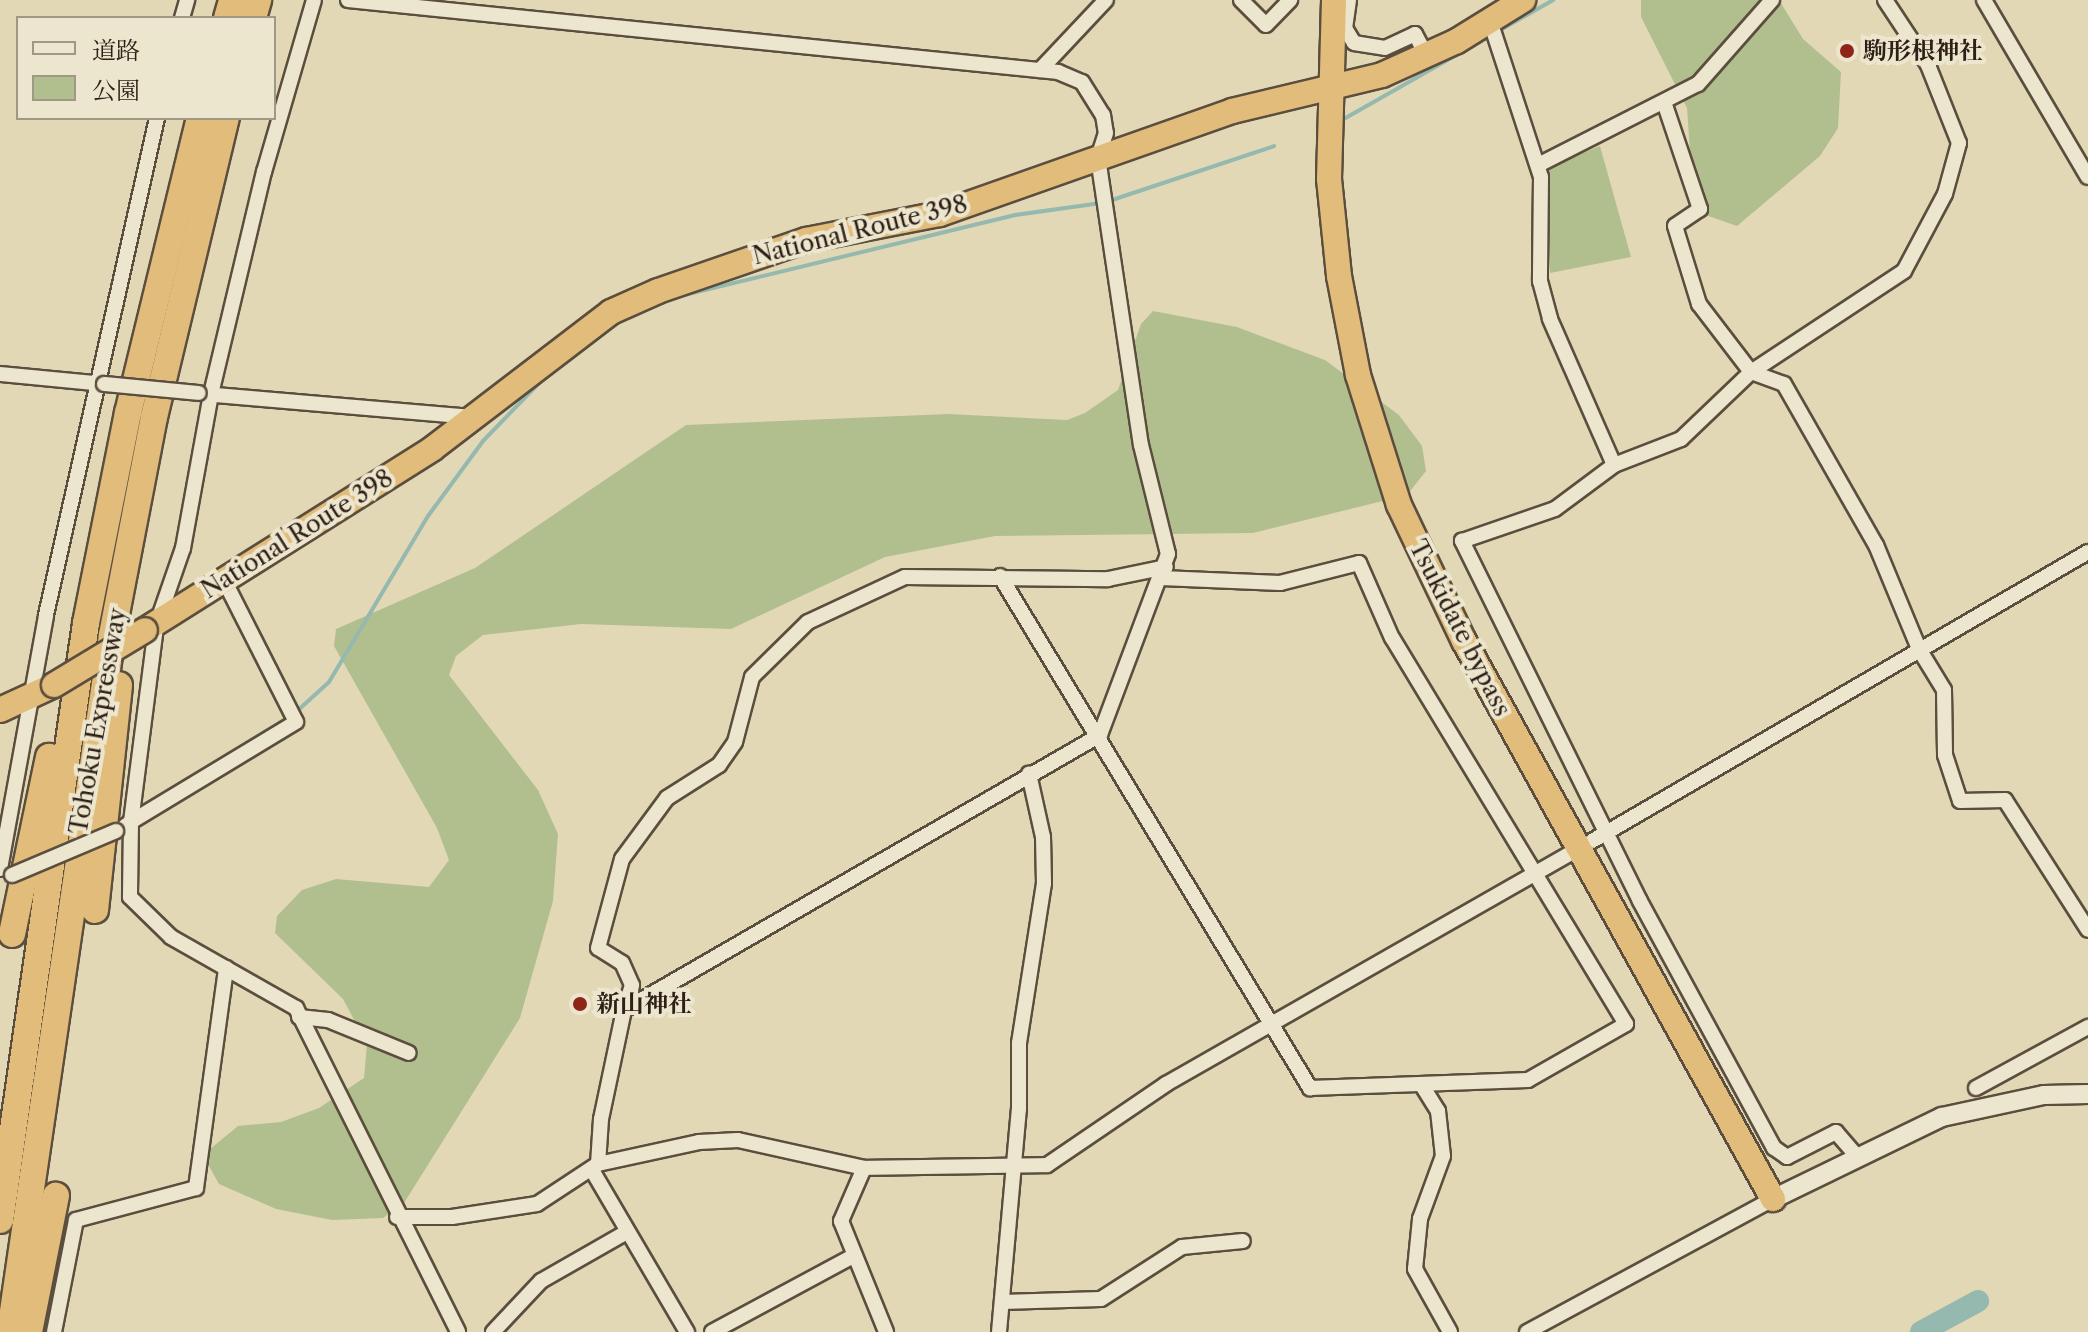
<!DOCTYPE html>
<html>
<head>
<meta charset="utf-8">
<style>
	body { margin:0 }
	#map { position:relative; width:2088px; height:1332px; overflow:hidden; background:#e3d8b5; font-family:"Libre Caslon Text","Noto Serif JP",serif }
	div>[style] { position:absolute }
	.green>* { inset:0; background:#b1bf8f }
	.stream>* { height:4px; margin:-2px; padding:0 2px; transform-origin:2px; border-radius:2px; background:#95b9af }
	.river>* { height:22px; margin:-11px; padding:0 11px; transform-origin:11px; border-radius:11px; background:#95b9af }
	.roads { filter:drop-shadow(2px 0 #5b4e3e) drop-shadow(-2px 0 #5b4e3e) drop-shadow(0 2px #5b4e3e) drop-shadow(0 -2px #5b4e3e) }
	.minor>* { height:14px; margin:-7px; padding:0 7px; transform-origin:7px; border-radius:7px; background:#ede6cf }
	.tertiary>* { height:18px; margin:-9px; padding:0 9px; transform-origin:9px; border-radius:9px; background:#ede6cf }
	.trunk>* { height:24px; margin:-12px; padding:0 12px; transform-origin:12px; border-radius:12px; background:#e2bc7a }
	.motorway>* { height:26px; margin:-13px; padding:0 13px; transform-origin:13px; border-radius:13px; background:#e2bc7a }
	.bridges { filter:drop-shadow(2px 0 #5b4e3e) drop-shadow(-2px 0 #5b4e3e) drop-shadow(0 2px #5b4e3e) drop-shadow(0 -2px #5b4e3e) }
	.minor-bridge>* { height:14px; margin:-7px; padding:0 7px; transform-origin:7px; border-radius:7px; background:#ede6cf }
	.trunk-bridge>* { height:24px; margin:-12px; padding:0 12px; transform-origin:12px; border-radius:12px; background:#e2bc7a }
	.dots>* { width:22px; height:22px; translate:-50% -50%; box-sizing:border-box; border:4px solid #ede6cf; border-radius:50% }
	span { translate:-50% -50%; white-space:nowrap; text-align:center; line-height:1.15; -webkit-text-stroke:8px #ede6cf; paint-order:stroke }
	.poi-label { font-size:24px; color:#2e2017; font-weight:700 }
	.left { translate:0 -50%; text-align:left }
	.street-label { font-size:24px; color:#2e2017 }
	.legend { position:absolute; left:16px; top:16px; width:260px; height:104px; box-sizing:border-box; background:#ede6cf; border:2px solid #a19785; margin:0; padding:10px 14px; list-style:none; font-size:24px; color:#2e2017 }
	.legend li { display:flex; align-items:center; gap:16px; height:40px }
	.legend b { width:40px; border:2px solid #a19785 }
</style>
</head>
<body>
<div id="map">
	<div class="green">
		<i style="clip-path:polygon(1641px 0,1779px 0,1803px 39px,1841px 72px,1838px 128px,1820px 156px,1737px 226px,1694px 211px,1687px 108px,1641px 17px)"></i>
		<i style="clip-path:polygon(1600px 146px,1631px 257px,1550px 273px,1547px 168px)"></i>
		<i style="clip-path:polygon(1153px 311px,1237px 327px,1325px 360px,1399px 415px,1422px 446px,1426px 471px,1407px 495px,1253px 533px,995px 536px,885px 557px,731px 629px,581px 624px,483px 635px,456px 656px,449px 675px,538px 790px,558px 834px,553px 901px,520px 1018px,404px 1203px,383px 1218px,332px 1220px,276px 1209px,219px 1184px,209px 1166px,210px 1149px,238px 1126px,281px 1122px,319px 1108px,364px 1078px,367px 1044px,343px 999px,275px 933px,277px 916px,302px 890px,336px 879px,429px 887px,449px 860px,437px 828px,334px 646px,336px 629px,475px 568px,686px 425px,948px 414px,1067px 420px,1085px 413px,1118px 390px,1141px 324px)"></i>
	</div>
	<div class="stream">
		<i style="left:1342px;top:120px;width:243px;rotate:-29.6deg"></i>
		<i style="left:1109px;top:201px;width:174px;rotate:-18.4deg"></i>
		<i style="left:676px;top:297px;width:349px;rotate:-13.6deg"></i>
		<i style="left:1015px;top:215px;width:87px;rotate:-7.9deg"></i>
		<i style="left:296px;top:712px;width:45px;rotate:-42.3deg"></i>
		<i style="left:329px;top:682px;width:193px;rotate:-59.2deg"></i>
		<i style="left:428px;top:516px;width:93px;rotate:-53.7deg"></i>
		<i style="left:483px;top:441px;width:88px;rotate:-45.9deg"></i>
		<i style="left:239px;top:748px;width:59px;rotate:-31.8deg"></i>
		<i style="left:136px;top:809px;width:30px;rotate:-27deg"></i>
	</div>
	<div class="river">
		<i style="left:1921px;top:1332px;width:65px;rotate:-28.5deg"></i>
	</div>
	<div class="roads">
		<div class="minor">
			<i style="left:348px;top:0;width:714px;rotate:5.79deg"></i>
			<i style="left:1058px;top:72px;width:26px;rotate:23deg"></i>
			<i style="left:1082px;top:82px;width:39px;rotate:58deg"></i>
			<i style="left:1103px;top:115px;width:18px;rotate:81deg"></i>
			<i style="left:1106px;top:133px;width:26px;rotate:108deg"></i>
			<i style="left:1098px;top:158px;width:290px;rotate:81.5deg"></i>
			<i style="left:1141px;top:445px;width:112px;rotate:76.1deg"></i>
			<i style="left:1168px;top:554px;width:193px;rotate:110.6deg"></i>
			<i style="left:1100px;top:735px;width:550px;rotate:149.98deg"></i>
			<i style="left:624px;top:1010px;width:111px;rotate:101.9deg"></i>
			<i style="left:601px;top:1119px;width:45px;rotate:93.8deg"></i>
			<i style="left:1241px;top:0;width:35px;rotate:45deg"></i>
			<i style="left:1266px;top:25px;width:35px;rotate:-46deg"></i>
			<i style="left:1349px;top:0;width:28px;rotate:98deg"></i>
			<i style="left:1345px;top:28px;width:17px;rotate:59deg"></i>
			<i style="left:1354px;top:43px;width:31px;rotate:9deg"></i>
			<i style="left:1385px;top:48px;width:33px;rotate:-25deg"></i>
			<i style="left:1415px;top:34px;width:26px;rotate:62deg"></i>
			<i style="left:1984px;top:0;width:205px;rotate:59.6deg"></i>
			<i style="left:182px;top:18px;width:19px;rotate:-74deg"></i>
			<i style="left:1490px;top:21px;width:164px;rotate:71.9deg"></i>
			<i style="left:1541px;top:177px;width:104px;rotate:90.6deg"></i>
			<i style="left:1540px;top:281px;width:39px;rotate:75deg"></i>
			<i style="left:1550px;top:319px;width:159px;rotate:66.3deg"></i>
			<i style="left:1040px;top:70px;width:96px;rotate:-46.7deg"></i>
			<i style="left:1665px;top:105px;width:110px;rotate:71.4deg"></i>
			<i style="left:1700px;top:209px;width:30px;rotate:146deg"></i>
			<i style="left:1675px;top:226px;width:82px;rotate:72.9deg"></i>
			<i style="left:1699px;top:304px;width:86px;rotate:52.6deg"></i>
			<i style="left:1751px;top:372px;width:35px;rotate:20deg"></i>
			<i style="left:1784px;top:384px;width:185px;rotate:60.3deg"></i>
			<i style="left:1876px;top:545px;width:113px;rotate:67.5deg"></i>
			<i style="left:1919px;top:649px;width:48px;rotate:58.6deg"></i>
			<i style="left:1944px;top:690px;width:65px;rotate:89.1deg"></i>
			<i style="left:1945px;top:755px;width:48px;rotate:71.9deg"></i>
			<i style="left:1960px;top:801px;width:45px;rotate:-1.3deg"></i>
			<i style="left:2005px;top:800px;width:154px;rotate:57.4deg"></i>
			<i style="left:1538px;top:165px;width:179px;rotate:-26.9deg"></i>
			<i style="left:1698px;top:84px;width:112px;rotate:-48.6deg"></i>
			<i style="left:0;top:374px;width:103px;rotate:5.5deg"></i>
			<i style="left:205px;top:394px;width:267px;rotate:4.9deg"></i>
			<i style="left:1000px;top:576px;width:599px;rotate:58.81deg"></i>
			<i style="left:1310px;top:1088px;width:218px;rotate:-2.1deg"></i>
			<i style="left:1528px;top:1080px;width:113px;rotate:-29.7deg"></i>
			<i style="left:1626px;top:1024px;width:451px;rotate:-121.2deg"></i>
			<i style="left:1392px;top:638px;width:82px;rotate:-113.7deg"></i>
			<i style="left:1359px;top:563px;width:81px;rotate:165.8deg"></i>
			<i style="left:1280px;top:583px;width:119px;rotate:-177.6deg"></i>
			<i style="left:223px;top:578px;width:161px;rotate:63.1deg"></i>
			<i style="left:296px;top:722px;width:193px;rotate:148.8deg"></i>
			<i style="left:131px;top:822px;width:75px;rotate:90.8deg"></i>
			<i style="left:130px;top:897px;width:57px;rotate:44.3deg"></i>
			<i style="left:171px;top:937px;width:144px;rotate:29.6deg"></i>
			<i style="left:296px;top:1008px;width:362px;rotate:63.4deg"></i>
			<i style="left:125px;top:826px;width:7px;rotate:-34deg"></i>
			<i style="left:131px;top:822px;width:198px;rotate:-82.7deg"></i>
			<i style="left:156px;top:626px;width:83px;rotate:-70.9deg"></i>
			<i style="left:183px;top:548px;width:157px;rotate:-79.7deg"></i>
			<i style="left:211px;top:394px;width:228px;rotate:-76.6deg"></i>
			<i style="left:264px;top:172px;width:179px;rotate:-73.8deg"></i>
			<i style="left:1592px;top:841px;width:574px;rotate:-30.23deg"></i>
			<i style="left:0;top:869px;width:258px;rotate:-79.7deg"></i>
			<i style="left:46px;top:615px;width:509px;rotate:-77.41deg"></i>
			<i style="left:624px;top:1010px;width:26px;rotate:-72deg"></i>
			<i style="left:632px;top:985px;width:24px;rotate:-114deg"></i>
			<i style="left:622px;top:963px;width:28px;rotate:-148deg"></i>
			<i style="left:598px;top:948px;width:92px;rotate:-74.9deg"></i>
			<i style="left:622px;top:859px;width:76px;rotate:-53.6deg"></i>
			<i style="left:667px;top:798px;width:62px;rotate:-32.4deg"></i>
			<i style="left:719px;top:765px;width:28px;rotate:-55deg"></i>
			<i style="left:735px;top:742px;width:67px;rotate:-75.3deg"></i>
			<i style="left:752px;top:677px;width:78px;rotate:-44.5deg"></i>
			<i style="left:808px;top:622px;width:107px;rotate:-24.9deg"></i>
			<i style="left:905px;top:577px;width:203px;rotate:0.6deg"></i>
			<i style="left:1108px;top:579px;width:59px;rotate:-11.7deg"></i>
			<i style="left:299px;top:1017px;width:29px;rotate:6deg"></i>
			<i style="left:328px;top:1020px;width:87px;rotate:22.2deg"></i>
			<i style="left:1423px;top:1087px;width:28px;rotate:58deg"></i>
			<i style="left:1438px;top:1111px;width:45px;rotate:83.7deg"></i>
			<i style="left:1443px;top:1156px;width:67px;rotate:110.1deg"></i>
			<i style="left:1420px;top:1219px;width:50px;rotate:95.7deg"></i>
			<i style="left:1415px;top:1269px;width:72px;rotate:60.9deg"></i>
			<i style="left:1976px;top:1088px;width:128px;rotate:-28.6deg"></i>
			<i style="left:1855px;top:1154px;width:29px;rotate:-131deg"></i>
			<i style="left:1836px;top:1132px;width:55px;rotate:153deg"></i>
			<i style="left:1787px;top:1157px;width:16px;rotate:-145deg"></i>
			<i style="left:1774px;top:1148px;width:281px;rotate:-118.5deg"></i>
			<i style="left:1640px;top:901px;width:402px;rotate:-116.3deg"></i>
			<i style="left:1462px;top:541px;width:98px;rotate:-19deg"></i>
			<i style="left:1555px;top:509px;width:74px;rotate:-36.7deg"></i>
			<i style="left:1614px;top:465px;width:72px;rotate:-21.2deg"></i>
			<i style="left:1681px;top:439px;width:97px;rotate:-43.7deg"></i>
			<i style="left:1751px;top:372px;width:183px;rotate:-33.4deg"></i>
			<i style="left:1904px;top:271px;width:87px;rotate:-62deg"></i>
			<i style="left:1945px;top:194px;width:53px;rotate:-74.6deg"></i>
			<i style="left:1959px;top:143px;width:84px;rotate:-111.7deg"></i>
			<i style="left:1928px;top:65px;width:78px;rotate:-123.5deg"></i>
			<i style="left:864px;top:1168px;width:58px;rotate:113.5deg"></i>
			<i style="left:841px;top:1221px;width:120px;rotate:67.9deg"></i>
			<i style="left:592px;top:1170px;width:188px;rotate:59.6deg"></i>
			<i style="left:397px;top:1217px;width:55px"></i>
			<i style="left:452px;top:1217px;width:86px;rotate:-8.7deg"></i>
			<i style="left:537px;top:1204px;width:73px;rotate:-33.3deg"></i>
			<i style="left:598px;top:1164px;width:103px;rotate:-12.3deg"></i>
			<i style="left:699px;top:1142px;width:39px;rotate:-3deg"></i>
			<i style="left:738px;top:1140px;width:129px;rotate:12.5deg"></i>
			<i style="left:864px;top:1168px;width:183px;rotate:-0.9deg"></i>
			<i style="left:1047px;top:1165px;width:144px;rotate:-34.2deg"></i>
			<i style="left:1166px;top:1084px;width:463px;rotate:-29.7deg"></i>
			<i style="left:1002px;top:1302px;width:99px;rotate:-1.7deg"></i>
			<i style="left:1101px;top:1299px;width:96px;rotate:-32.7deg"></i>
			<i style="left:1182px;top:1247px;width:61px;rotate:-5.6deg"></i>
			<i style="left:54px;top:1332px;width:114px;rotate:-78.9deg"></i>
			<i style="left:76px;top:1220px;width:124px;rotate:-14.9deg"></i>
			<i style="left:196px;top:1188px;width:222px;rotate:-82.2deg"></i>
			<i style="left:493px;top:1332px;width:70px;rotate:-46.7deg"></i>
			<i style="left:541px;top:1281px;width:99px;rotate:-29.7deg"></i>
			<i style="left:712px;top:1332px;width:158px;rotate:-28.3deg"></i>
			<i style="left:999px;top:1332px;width:224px;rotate:-84.9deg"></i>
			<i style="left:1019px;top:1109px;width:66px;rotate:-90deg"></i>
			<i style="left:1019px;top:1043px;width:161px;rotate:-81.1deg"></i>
			<i style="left:1044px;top:884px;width:47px;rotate:-91.2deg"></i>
			<i style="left:1043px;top:837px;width:65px;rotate:-102.5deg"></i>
			<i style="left:1527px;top:1332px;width:280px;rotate:-28.4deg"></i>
		</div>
		<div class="tertiary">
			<i style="left:1773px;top:1199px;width:188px;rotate:-25.9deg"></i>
			<i style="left:1942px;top:1117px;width:104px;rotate:-12.2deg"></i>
			<i style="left:2044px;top:1095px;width:44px;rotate:-1.3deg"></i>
		</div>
		<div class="trunk">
			<i style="left:1334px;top:0;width:179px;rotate:91.6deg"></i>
			<i style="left:1329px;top:179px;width:98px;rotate:84.1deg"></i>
			<i style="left:1339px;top:276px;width:101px;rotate:79.1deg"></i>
			<i style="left:1358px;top:375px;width:136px;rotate:72.5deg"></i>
			<i style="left:1399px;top:505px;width:151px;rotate:64.5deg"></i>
			<i style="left:1464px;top:641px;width:638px;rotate:61.02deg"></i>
			<i style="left:145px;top:630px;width:339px;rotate:-32.2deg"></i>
			<i style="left:432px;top:449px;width:225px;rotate:-37.4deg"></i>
			<i style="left:611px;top:312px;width:51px;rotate:-24.1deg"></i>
			<i style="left:658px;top:291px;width:157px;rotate:-19deg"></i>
			<i style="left:806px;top:240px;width:136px;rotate:-11deg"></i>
			<i style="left:940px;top:214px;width:310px;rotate:-19.4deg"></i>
			<i style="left:1232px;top:111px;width:154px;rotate:-13.5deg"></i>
			<i style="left:1382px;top:75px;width:82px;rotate:-24.4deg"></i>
			<i style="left:1457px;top:41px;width:78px;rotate:-31.8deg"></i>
			<i style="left:0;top:710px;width:60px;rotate:-24.8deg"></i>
		</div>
		<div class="motorway">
			<i style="left:227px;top:18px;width:19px;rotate:-74deg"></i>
			<i style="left:253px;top:18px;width:19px;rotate:-74deg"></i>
			<i style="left:95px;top:910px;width:226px;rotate:-83.9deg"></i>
			<i style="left:12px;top:934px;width:181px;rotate:-78.2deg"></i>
			<i style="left:0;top:1220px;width:603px;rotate:-81.8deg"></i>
			<i style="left:86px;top:623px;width:214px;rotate:-78.7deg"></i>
			<i style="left:128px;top:413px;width:304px;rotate:-76.3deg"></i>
			<i style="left:10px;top:1332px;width:704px;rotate:-81.67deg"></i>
			<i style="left:112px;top:635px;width:222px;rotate:-79.1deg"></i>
			<i style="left:154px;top:417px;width:308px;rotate:-76.5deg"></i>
			<i style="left:29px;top:1332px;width:139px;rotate:-78.8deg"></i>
		</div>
	</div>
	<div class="bridges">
		<div class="minor-bridge">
			<i style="left:104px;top:384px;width:95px;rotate:5.4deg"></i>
			<i style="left:12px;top:875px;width:113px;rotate:-22.9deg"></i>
		</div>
		<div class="trunk-bridge">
			<i style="left:54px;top:685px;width:106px;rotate:-31.1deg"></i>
		</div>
	</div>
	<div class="dots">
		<i style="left:1847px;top:51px;background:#8f2418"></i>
		<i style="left:580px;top:1004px;background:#8f2418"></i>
	</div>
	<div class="poi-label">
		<span class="left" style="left:1863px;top:51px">駒形根神社</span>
		<span class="left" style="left:596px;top:1004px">新山神社</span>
	</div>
	<div class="street-label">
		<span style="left:860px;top:230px;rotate:-14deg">National Route 398</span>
		<span style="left:297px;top:534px;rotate:-32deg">National Route 398</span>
		<span style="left:1460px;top:628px;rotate:63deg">Tsukidate bypass</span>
		<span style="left:98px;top:721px;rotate:-80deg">Tohoku Expressway</span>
	</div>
	<ul class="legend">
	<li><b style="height:10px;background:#ede6cf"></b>道路</li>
	<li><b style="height:22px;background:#b1bf8f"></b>公園</li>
	</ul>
</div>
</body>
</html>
